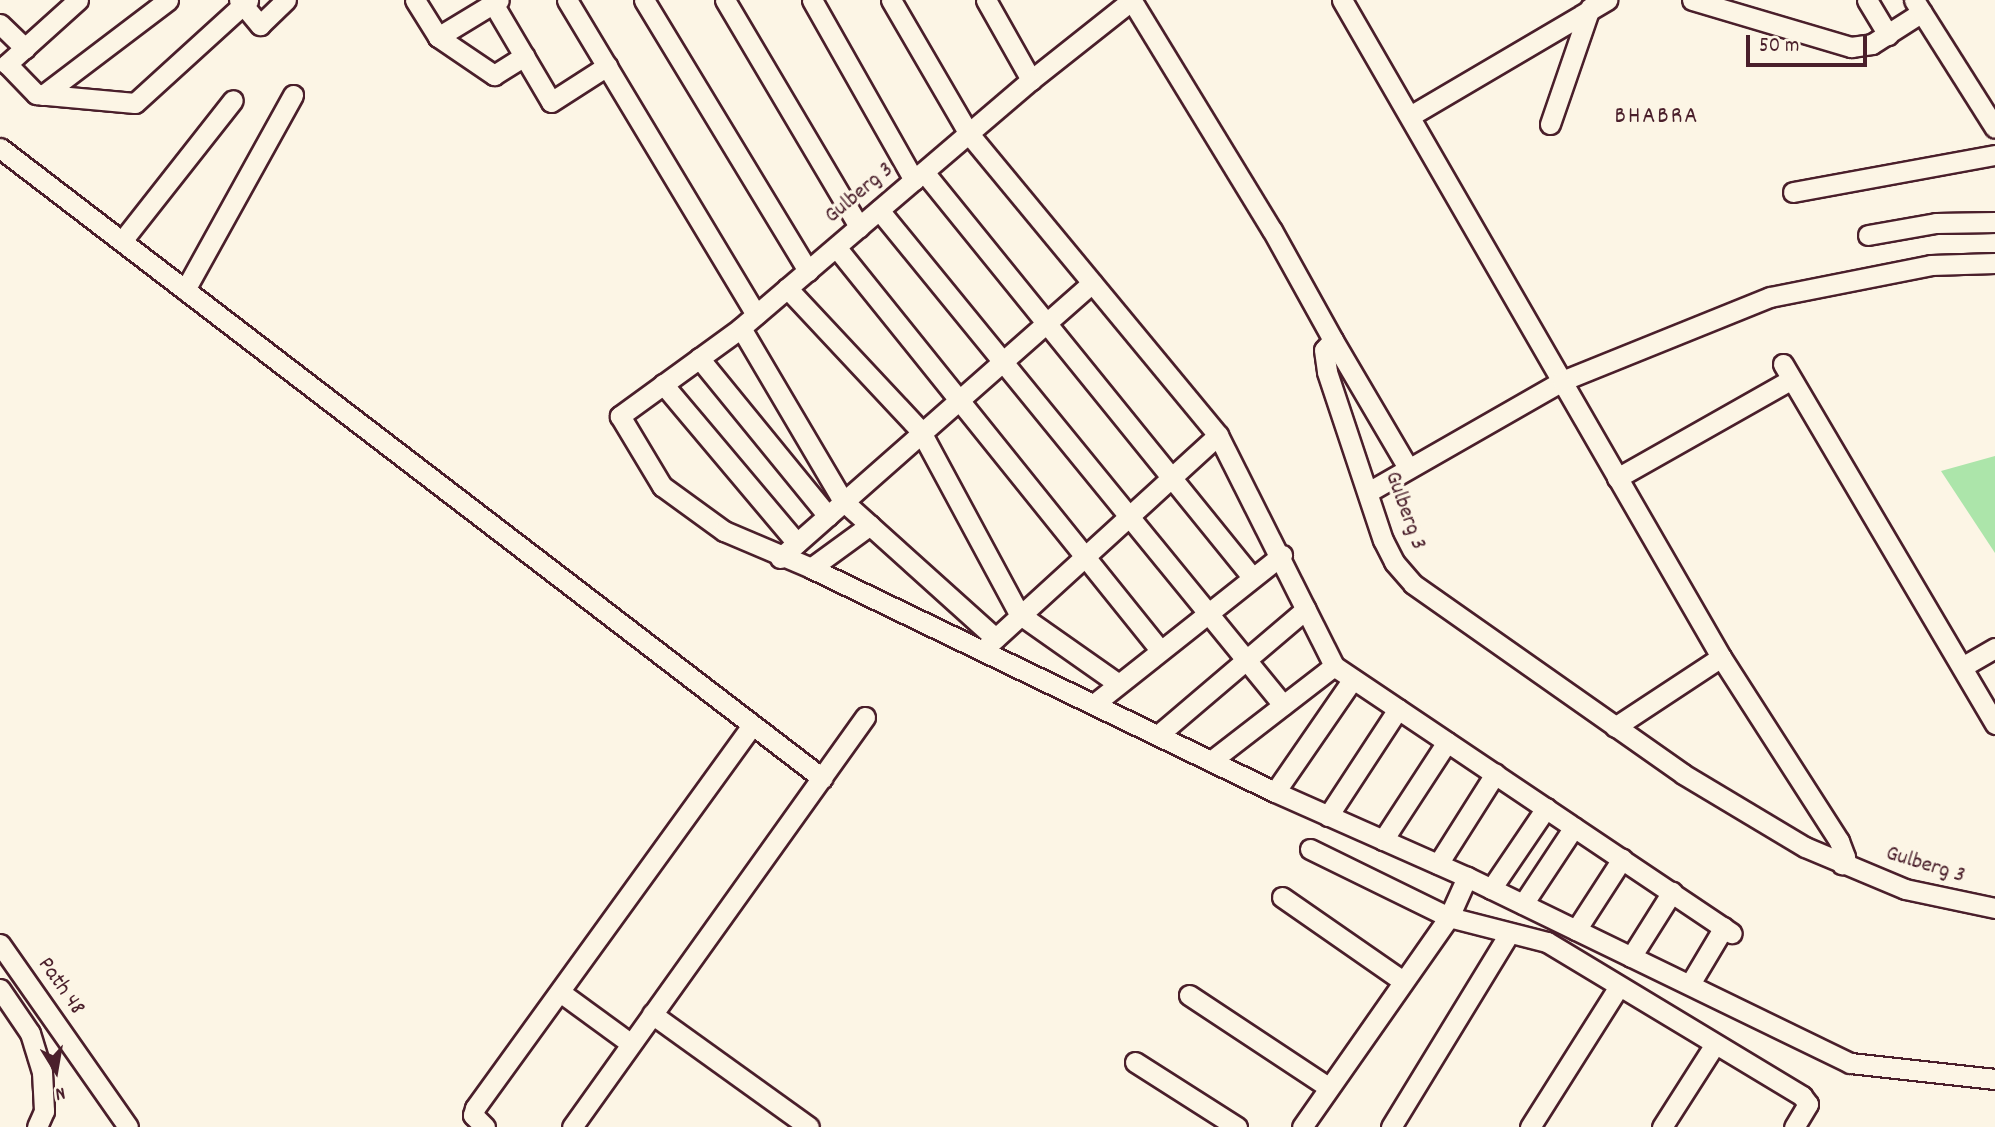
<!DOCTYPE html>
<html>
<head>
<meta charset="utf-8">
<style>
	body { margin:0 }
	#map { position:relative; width:1995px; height:1127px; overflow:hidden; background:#fcf5e5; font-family:Dekko,sans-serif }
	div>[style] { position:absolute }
	.green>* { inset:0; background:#ace5aa }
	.roads { filter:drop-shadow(2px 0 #4a1f2b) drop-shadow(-2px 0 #4a1f2b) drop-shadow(0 2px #4a1f2b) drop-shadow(0 -2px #4a1f2b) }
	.minor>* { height:19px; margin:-9.5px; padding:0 9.5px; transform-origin:9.5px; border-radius:9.5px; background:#fcf5e5 }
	span { translate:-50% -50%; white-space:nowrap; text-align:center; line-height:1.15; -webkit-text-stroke:7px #fcf5e5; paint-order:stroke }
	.street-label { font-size:23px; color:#4a1f2b }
	.neighbourhood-label { font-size:24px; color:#4a1f2b; letter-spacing:2px }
	.north { position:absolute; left:21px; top:1036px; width:70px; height:70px; -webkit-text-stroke:5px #fcf5e5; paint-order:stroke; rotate:169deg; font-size:19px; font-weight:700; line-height:28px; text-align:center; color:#4a1f2b }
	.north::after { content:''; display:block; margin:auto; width:24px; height:32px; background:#4a1f2b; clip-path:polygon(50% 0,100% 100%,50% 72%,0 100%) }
	.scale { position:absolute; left:1746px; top:35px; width:121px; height:32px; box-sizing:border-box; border:4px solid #4a1f2b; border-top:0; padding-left:9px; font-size:21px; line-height:24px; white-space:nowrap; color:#4a1f2b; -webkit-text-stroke:5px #fcf5e5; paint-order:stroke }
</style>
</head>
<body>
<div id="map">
	<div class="green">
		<i style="clip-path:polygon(1995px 456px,1995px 553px,1941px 471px)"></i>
	</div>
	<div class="roads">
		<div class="minor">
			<i style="left:78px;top:0;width:96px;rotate:138deg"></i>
			<i style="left:7px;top:64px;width:42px;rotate:46deg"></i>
			<i style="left:36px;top:94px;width:99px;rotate:5.2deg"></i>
			<i style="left:135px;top:103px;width:153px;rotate:-42.3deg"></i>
			<i style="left:239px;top:0;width:33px;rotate:50deg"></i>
			<i style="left:260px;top:25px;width:36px;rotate:-44deg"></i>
			<i style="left:415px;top:0;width:44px;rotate:58.1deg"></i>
			<i style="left:438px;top:37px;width:68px;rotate:34.2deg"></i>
			<i style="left:494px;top:75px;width:36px;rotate:-32deg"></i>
			<i style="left:491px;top:0;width:118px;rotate:59.5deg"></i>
			<i style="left:551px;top:102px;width:67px;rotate:-32.7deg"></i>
			<i style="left:567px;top:0;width:367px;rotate:59deg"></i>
			<i style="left:644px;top:0;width:317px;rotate:58.8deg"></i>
			<i style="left:725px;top:0;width:264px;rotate:59.4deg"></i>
			<i style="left:812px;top:0;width:207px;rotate:60.5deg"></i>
			<i style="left:891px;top:0;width:155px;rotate:59.8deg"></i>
			<i style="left:969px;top:134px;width:391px;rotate:50.4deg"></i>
			<i style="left:1218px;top:435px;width:258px;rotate:63.3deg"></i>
			<i style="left:1334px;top:666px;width:479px;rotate:33.9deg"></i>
			<i style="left:986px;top:0;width:92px;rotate:60.6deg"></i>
			<i style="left:1132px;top:0;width:129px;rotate:141.6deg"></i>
			<i style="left:1031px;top:80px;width:382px;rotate:139.5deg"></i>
			<i style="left:741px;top:328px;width:150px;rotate:144deg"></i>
			<i style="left:620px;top:416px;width:82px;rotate:59deg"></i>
			<i style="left:662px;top:486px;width:77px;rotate:36deg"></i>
			<i style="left:724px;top:531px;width:95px;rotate:23deg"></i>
			<i style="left:811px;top:568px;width:515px;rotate:25.77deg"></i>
			<i style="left:1275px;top:792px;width:210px;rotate:23.9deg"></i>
			<i style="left:1467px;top:877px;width:426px;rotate:25.9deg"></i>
			<i style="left:1850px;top:1063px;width:146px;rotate:6.3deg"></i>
			<i style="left:1342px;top:0;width:758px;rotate:60.02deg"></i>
			<i style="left:1721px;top:657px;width:219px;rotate:57.3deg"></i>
			<i style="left:1839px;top:841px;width:17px;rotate:69deg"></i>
			<i style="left:1845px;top:857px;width:8px;rotate:113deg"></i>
			<i style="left:1692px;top:0;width:166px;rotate:16.5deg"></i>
			<i style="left:1851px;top:47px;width:21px;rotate:-8deg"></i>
			<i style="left:1872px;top:44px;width:59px;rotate:-32.6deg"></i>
			<i style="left:1867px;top:0;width:41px;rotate:59deg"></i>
			<i style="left:1914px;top:0;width:151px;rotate:57.7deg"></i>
			<i style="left:1132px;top:1px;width:268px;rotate:58.6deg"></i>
			<i style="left:1272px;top:230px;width:126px;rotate:61deg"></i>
			<i style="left:1333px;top:340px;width:13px;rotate:132deg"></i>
			<i style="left:1324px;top:350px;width:22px;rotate:82deg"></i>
			<i style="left:1327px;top:372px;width:177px;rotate:71.6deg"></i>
			<i style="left:1383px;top:540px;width:25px;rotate:63deg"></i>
			<i style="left:1394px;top:562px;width:29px;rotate:49deg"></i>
			<i style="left:1413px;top:584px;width:330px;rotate:35.1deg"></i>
			<i style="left:1683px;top:774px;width:142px;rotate:30.9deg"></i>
			<i style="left:1805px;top:847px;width:108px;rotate:22.8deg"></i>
			<i style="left:1905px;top:889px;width:92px;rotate:11.9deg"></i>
			<i style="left:0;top:24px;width:35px;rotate:44deg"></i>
			<i style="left:438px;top:37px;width:71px;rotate:-31.2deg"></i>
			<i style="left:43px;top:95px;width:157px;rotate:-37.2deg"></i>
			<i style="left:1410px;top:116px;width:229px;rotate:-30.5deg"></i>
			<i style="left:1550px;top:124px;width:123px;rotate:-71deg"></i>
			<i style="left:0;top:148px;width:1036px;rotate:37.47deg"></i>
			<i style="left:924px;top:172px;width:521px;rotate:51deg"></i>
			<i style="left:1793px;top:192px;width:205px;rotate:-10.4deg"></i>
			<i style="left:879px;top:210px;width:639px;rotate:50.78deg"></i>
			<i style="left:1868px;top:235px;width:69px;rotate:-10deg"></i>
			<i style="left:1936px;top:223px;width:59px;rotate:-1deg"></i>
			<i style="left:122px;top:241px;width:179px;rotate:-51.8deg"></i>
			<i style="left:836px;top:247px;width:517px;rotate:51.2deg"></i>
			<i style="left:787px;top:288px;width:195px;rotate:46.9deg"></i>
			<i style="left:920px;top:430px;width:209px;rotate:61.7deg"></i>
			<i style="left:1019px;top:614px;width:120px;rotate:35.1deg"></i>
			<i style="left:185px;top:290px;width:223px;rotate:-61deg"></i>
			<i style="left:741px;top:328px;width:201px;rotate:59.5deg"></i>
			<i style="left:843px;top:501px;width:205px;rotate:42deg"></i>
			<i style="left:1333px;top:340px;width:148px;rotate:59.6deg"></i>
			<i style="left:699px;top:358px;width:204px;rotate:50.8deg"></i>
			<i style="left:1783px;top:364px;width:418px;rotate:59.5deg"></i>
			<i style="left:663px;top:384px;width:208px;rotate:49.9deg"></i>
			<i style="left:1617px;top:478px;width:199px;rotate:-29.5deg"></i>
			<i style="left:1370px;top:491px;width:221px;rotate:-29.8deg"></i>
			<i style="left:1562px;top:381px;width:224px;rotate:-22deg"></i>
			<i style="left:1770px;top:297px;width:164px;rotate:-11.2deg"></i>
			<i style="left:1931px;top:265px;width:64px;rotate:-1.8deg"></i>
			<i style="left:780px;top:558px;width:416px;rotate:-41.4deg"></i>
			<i style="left:811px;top:568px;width:73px;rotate:-36.1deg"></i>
			<i style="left:986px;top:647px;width:314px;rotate:-42.4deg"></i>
			<i style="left:1962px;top:667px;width:38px;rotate:-30deg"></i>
			<i style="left:1094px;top:704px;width:240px;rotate:-38.4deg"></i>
			<i style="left:1615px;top:727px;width:127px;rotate:-33.4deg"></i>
			<i style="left:1158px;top:735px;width:194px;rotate:-40.4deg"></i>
			<i style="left:1211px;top:761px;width:155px;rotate:-37.7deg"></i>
			<i style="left:1275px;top:792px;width:137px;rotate:-55.4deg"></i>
			<i style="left:1328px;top:816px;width:128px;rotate:-56.8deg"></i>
			<i style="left:1383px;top:840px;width:117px;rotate:-56.9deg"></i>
			<i style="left:1310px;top:849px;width:155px;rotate:26.1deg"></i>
			<i style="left:1449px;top:917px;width:101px;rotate:14.3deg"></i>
			<i style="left:1547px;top:942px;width:298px;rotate:31.1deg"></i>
			<i style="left:1802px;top:1096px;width:10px;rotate:53deg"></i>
			<i style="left:1808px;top:1104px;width:27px;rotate:121deg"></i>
			<i style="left:1438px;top:864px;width:107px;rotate:-57.7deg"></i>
			<i style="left:1491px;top:889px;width:98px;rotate:-55.8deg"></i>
			<i style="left:1282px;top:897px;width:147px;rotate:34.8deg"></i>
			<i style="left:1523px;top:904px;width:92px;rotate:-56.5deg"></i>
			<i style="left:1576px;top:930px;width:85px;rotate:-57.1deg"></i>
			<i style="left:0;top:944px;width:223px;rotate:55deg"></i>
			<i style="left:1631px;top:957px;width:77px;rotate:-57.8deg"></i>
			<i style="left:1690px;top:984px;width:66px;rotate:-59.2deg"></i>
			<i style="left:0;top:989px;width:53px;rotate:55.7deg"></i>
			<i style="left:30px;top:1033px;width:41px;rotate:72.9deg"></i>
			<i style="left:42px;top:1072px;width:39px;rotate:87deg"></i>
			<i style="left:44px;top:1111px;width:17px;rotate:114deg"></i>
			<i style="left:560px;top:992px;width:87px;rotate:36.1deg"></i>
			<i style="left:1189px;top:995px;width:167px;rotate:33.5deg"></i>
			<i style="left:652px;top:1014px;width:193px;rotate:35.7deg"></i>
			<i style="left:1135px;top:1062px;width:121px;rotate:32.5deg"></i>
			<i style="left:485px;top:1127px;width:17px;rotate:-135deg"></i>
			<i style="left:473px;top:1115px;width:7px;rotate:-74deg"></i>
			<i style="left:475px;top:1108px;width:472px;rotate:-54.1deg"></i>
			<i style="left:572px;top:1127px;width:504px;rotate:-54.45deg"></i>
			<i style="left:1302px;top:1127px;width:256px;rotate:-55deg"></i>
			<i style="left:1449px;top:917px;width:44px;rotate:-65.8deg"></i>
			<i style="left:1391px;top:1127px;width:226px;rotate:-58.6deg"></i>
			<i style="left:1530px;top:1127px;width:165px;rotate:-57.7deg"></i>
			<i style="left:1662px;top:1127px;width:98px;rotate:-57.4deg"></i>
		</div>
	</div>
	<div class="street-label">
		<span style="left:860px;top:194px;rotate:-40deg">Gulberg 3</span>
		<span style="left:1404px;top:511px;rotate:70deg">Gulberg 3</span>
		<span style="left:1925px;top:866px;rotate:17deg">Gulberg 3</span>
		<span style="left:60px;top:987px;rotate:55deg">Path 48</span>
	</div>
	<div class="neighbourhood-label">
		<span style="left:1657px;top:118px">BHABRA</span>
	</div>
	<div class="north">N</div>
	<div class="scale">50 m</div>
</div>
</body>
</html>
